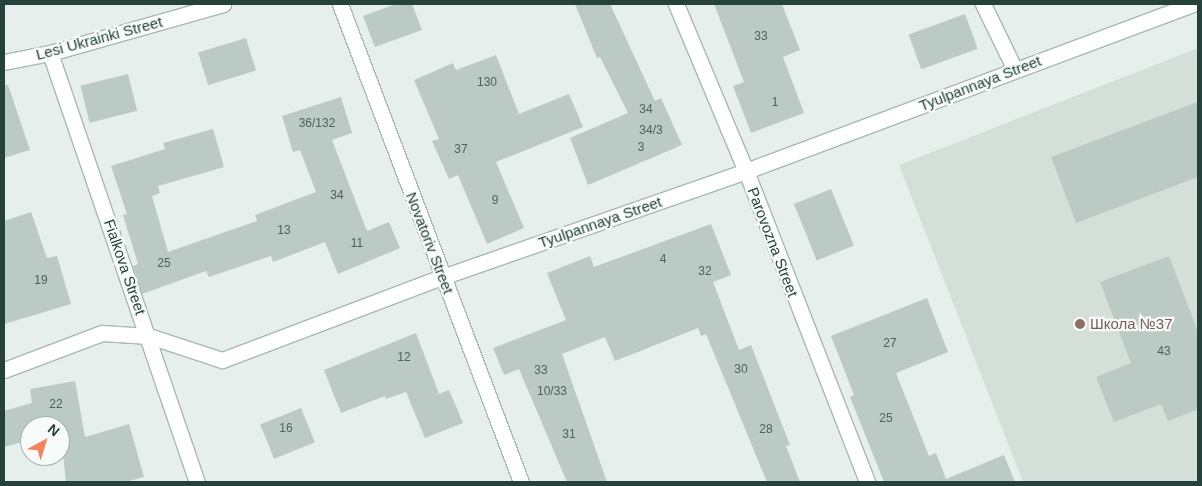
<!DOCTYPE html>
<html>
<head>
<meta charset="utf-8">
<style>
	body { margin:0 }
	#map { position:relative; width:1202px; height:486px; overflow:hidden; background:#e6efeb; font-family:Arial,sans-serif }
	div>[style] { position:absolute }
	.built>* { inset:0; background:#d4dfda }
	.building>* { inset:0; background:#bbcac4; transform-origin:0 0 }
	.roads { filter:drop-shadow(1px 0 #a8b8b2) drop-shadow(-1px 0 #a8b8b2) drop-shadow(0 1px #a8b8b2) drop-shadow(0 -1px #a8b8b2) }
	.minor>* { height:15px; margin:-7.5px; padding:0 7.5px; transform-origin:7.5px; border-radius:7.5px; background:#fff }
	.dots>* { width:14px; height:14px; translate:-50% -50%; box-sizing:border-box; border:2px solid #f7fbf9; border-radius:50% }
	span { translate:-50% -50%; white-space:nowrap; text-align:center; line-height:1.15; -webkit-text-stroke:4.5px #f7fbf9; paint-order:stroke }
	.number-label { font-size:12px; color:#4a645c }
	.number-label span { -webkit-text-stroke-width:0 }
	.street-label { font-size:15px; color:#24423a }
	.education-label { font-size:15px; color:#785e54 }
	.left { translate:0 -50%; text-align:left }
	.frame { position:absolute; inset:0; border:5px solid #24423a; pointer-events:none }
	.north { position:absolute; left:20px; top:416px; width:50px; height:50px; box-sizing:border-box; background:#f7fbf9; border:1px solid #a3b1ad; border-radius:50%; rotate:39deg; font-size:14px; font-weight:700; line-height:20px; text-align:center; color:#24423a }
	.north::after { content:''; display:block; margin:auto; width:18px; height:22px; background:#f4845f; clip-path:polygon(50% 0,100% 100%,50% 72%,0 100%) }
</style>
</head>
<body>
<div id="map">
	<div class="built">
		<i style="clip-path:polygon(1198px 48px,1198px 482px,1023px 482px,899px 165px)"></i>
	</div>
	<div class="building">
		<i style="clip-path:polygon(396px 4px,412px 4px,422px 30px,375px 47px,363px 16px)"></i>
		<i style="clip-path:polygon(575px 4px,610px 4px,655px 101px,661px 98px,682px 145px,588px 185px,570px 138px,628px 113px,600px 57px,597px 58px)"></i>
		<i style="clip-path:polygon(714px 4px,782px 4px,800px 50px,783px 57px,804px 113px,751px 133px,733px 86px,744px 82px)"></i>
		<i style="left:965px;top:14px;width:37px;height:60px;rotate:70deg"></i>
		<i style="left:246px;top:38px;width:34px;height:50px;rotate:73deg"></i>
		<i style="clip-path:polygon(496px 55px,519px 114px,569px 94px,583px 127px,496px 162px,524px 228px,487px 244px,458px 175px,449px 179px,432px 141px,439px 139px,414px 80px,453px 63px,456px 70px)"></i>
		<i style="left:128px;top:74px;width:38px;height:49px;rotate:76deg"></i>
		<i style="clip-path:polygon(4px 85px,8px 85px,30px 150px,4px 158px)"></i>
		<i style="clip-path:polygon(341px 97px,352px 133px,332px 140px,367px 231px,389px 222px,400px 248px,338px 274px,325px 242px,273px 262px,271px 256px,209px 277px,206px 271px,142px 294px,133px 266px,138px 264px,123px 215px,127px 214px,111px 166px,165px 149px,163px 143px,213px 129px,224px 167px,158px 186px,160px 193px,152px 196px,168px 252px,257px 221px,255px 215px,316px 192px,300px 150px,293px 152px,282px 116px)"></i>
		<i style="clip-path:polygon(1198px 102px,1198px 177px,1076px 223px,1051px 157px)"></i>
		<i style="left:831px;top:189px;width:61px;height:40px;rotate:68deg"></i>
		<i style="clip-path:polygon(31px 212px,47px 258px,57px 256px,71px 304px,4px 324px,4px 221px)"></i>
		<i style="clip-path:polygon(711px 224px,731px 275px,713px 282px,739px 350px,751px 345px,790px 445px,786px 446px,800px 482px,767px 482px,706px 334px,701px 336px,698px 328px,615px 361px,605px 337px,562px 354px,607px 482px,567px 482px,519px 369px,504px 375px,493px 348px,566px 320px,547px 273px,590px 256px,594px 267px)"></i>
		<i style="clip-path:polygon(1169px 256px,1198px 332px,1198px 409px,1168px 421px,1161px 404px,1114px 422px,1096px 377px,1131px 363px,1100px 282px)"></i>
		<i style="clip-path:polygon(927px 298px,948px 352px,896px 373px,929px 456px,936px 453px,946px 479px,1004px 455px,1015px 482px,884px 482px,850px 397px,854px 395px,831px 336px)"></i>
		<i style="clip-path:polygon(416px 333px,439px 394px,449px 390px,463px 423px,425px 438px,406px 392px,386px 399px,385px 396px,341px 413px,324px 370px)"></i>
		<i style="clip-path:polygon(75px 381px,85px 437px,129px 424px,144px 477px,125px 482px,66px 482px,60px 426px,30px 426px,30px 440px,4px 447px,4px 411px,32px 403px,30px 389px)"></i>
		<i style="left:301px;top:408px;width:37px;height:44px;rotate:68deg"></i>
	</div>
	<div class="roads">
		<div class="minor">
			<i style="left:340px;top:4px;width:511px;rotate:69.26deg"></i>
			<i style="left:676px;top:4px;width:181px;rotate:67.3deg"></i>
			<i style="left:746px;top:171px;width:334px;rotate:68.7deg"></i>
			<i style="left:983px;top:4px;width:73px;rotate:64.1deg"></i>
			<i style="left:50px;top:53px;width:453px;rotate:71.1deg"></i>
			<i style="left:4px;top:62px;width:47px;rotate:-11.1deg"></i>
			<i style="left:50px;top:53px;width:180px;rotate:-15.8deg"></i>
			<i style="left:4px;top:370px;width:105px;rotate:-20.7deg"></i>
			<i style="left:102px;top:333px;width:47px;rotate:3.7deg"></i>
			<i style="left:149px;top:336px;width:77px;rotate:18.2deg"></i>
			<i style="left:222px;top:360px;width:235px;rotate:-20.7deg"></i>
			<i style="left:442px;top:277px;width:322px;rotate:-19.2deg"></i>
			<i style="left:746px;top:171px;width:476px;rotate:-20.5deg"></i>
		</div>
	</div>
	<div class="dots">
		<i style="left:1080px;top:324px;background:#8d6e63"></i>
	</div>
	<div class="number-label">
		<span style="left:761px;top:37px">33</span>
		<span style="left:487px;top:83px">130</span>
		<span style="left:775px;top:103px">1</span>
		<span style="left:646px;top:110px">34</span>
		<span style="left:317px;top:124px">36/132</span>
		<span style="left:651px;top:131px">34/3</span>
		<span style="left:641px;top:148px">3</span>
		<span style="left:461px;top:150px">37</span>
		<span style="left:337px;top:196px">34</span>
		<span style="left:495px;top:201px">9</span>
		<span style="left:284px;top:231px">13</span>
		<span style="left:357px;top:244px">11</span>
		<span style="left:663px;top:260px">4</span>
		<span style="left:164px;top:264px">25</span>
		<span style="left:705px;top:272px">32</span>
		<span style="left:41px;top:281px">19</span>
		<span style="left:890px;top:344px">27</span>
		<span style="left:1164px;top:352px">43</span>
		<span style="left:404px;top:358px">12</span>
		<span style="left:741px;top:370px">30</span>
		<span style="left:541px;top:371px">33</span>
		<span style="left:552px;top:392px">10/33</span>
		<span style="left:56px;top:405px">22</span>
		<span style="left:886px;top:419px">25</span>
		<span style="left:286px;top:429px">16</span>
		<span style="left:766px;top:430px">28</span>
		<span style="left:569px;top:435px">31</span>
	</div>
	<div class="street-label">
		<span style="left:99px;top:38px;rotate:-15deg">Lesi Ukrainki Street</span>
		<span style="left:980px;top:83px;rotate:-21deg">Tyulpannaya Street</span>
		<span style="left:600px;top:222px;rotate:-19deg">Tyulpannaya Street</span>
		<span style="left:773px;top:242px;rotate:69deg">Parovozna Street</span>
		<span style="left:430px;top:243px;rotate:69deg">Novatoriv Street</span>
		<span style="left:125px;top:267px;rotate:71deg">Fialkova Street</span>
	</div>
	<div class="education-label">
		<span class="left" style="left:1090px;top:324px">Школа №37</span>
	</div>
	<div class="frame"></div>
	<div class="north">N</div>
</div>
</body>
</html>
